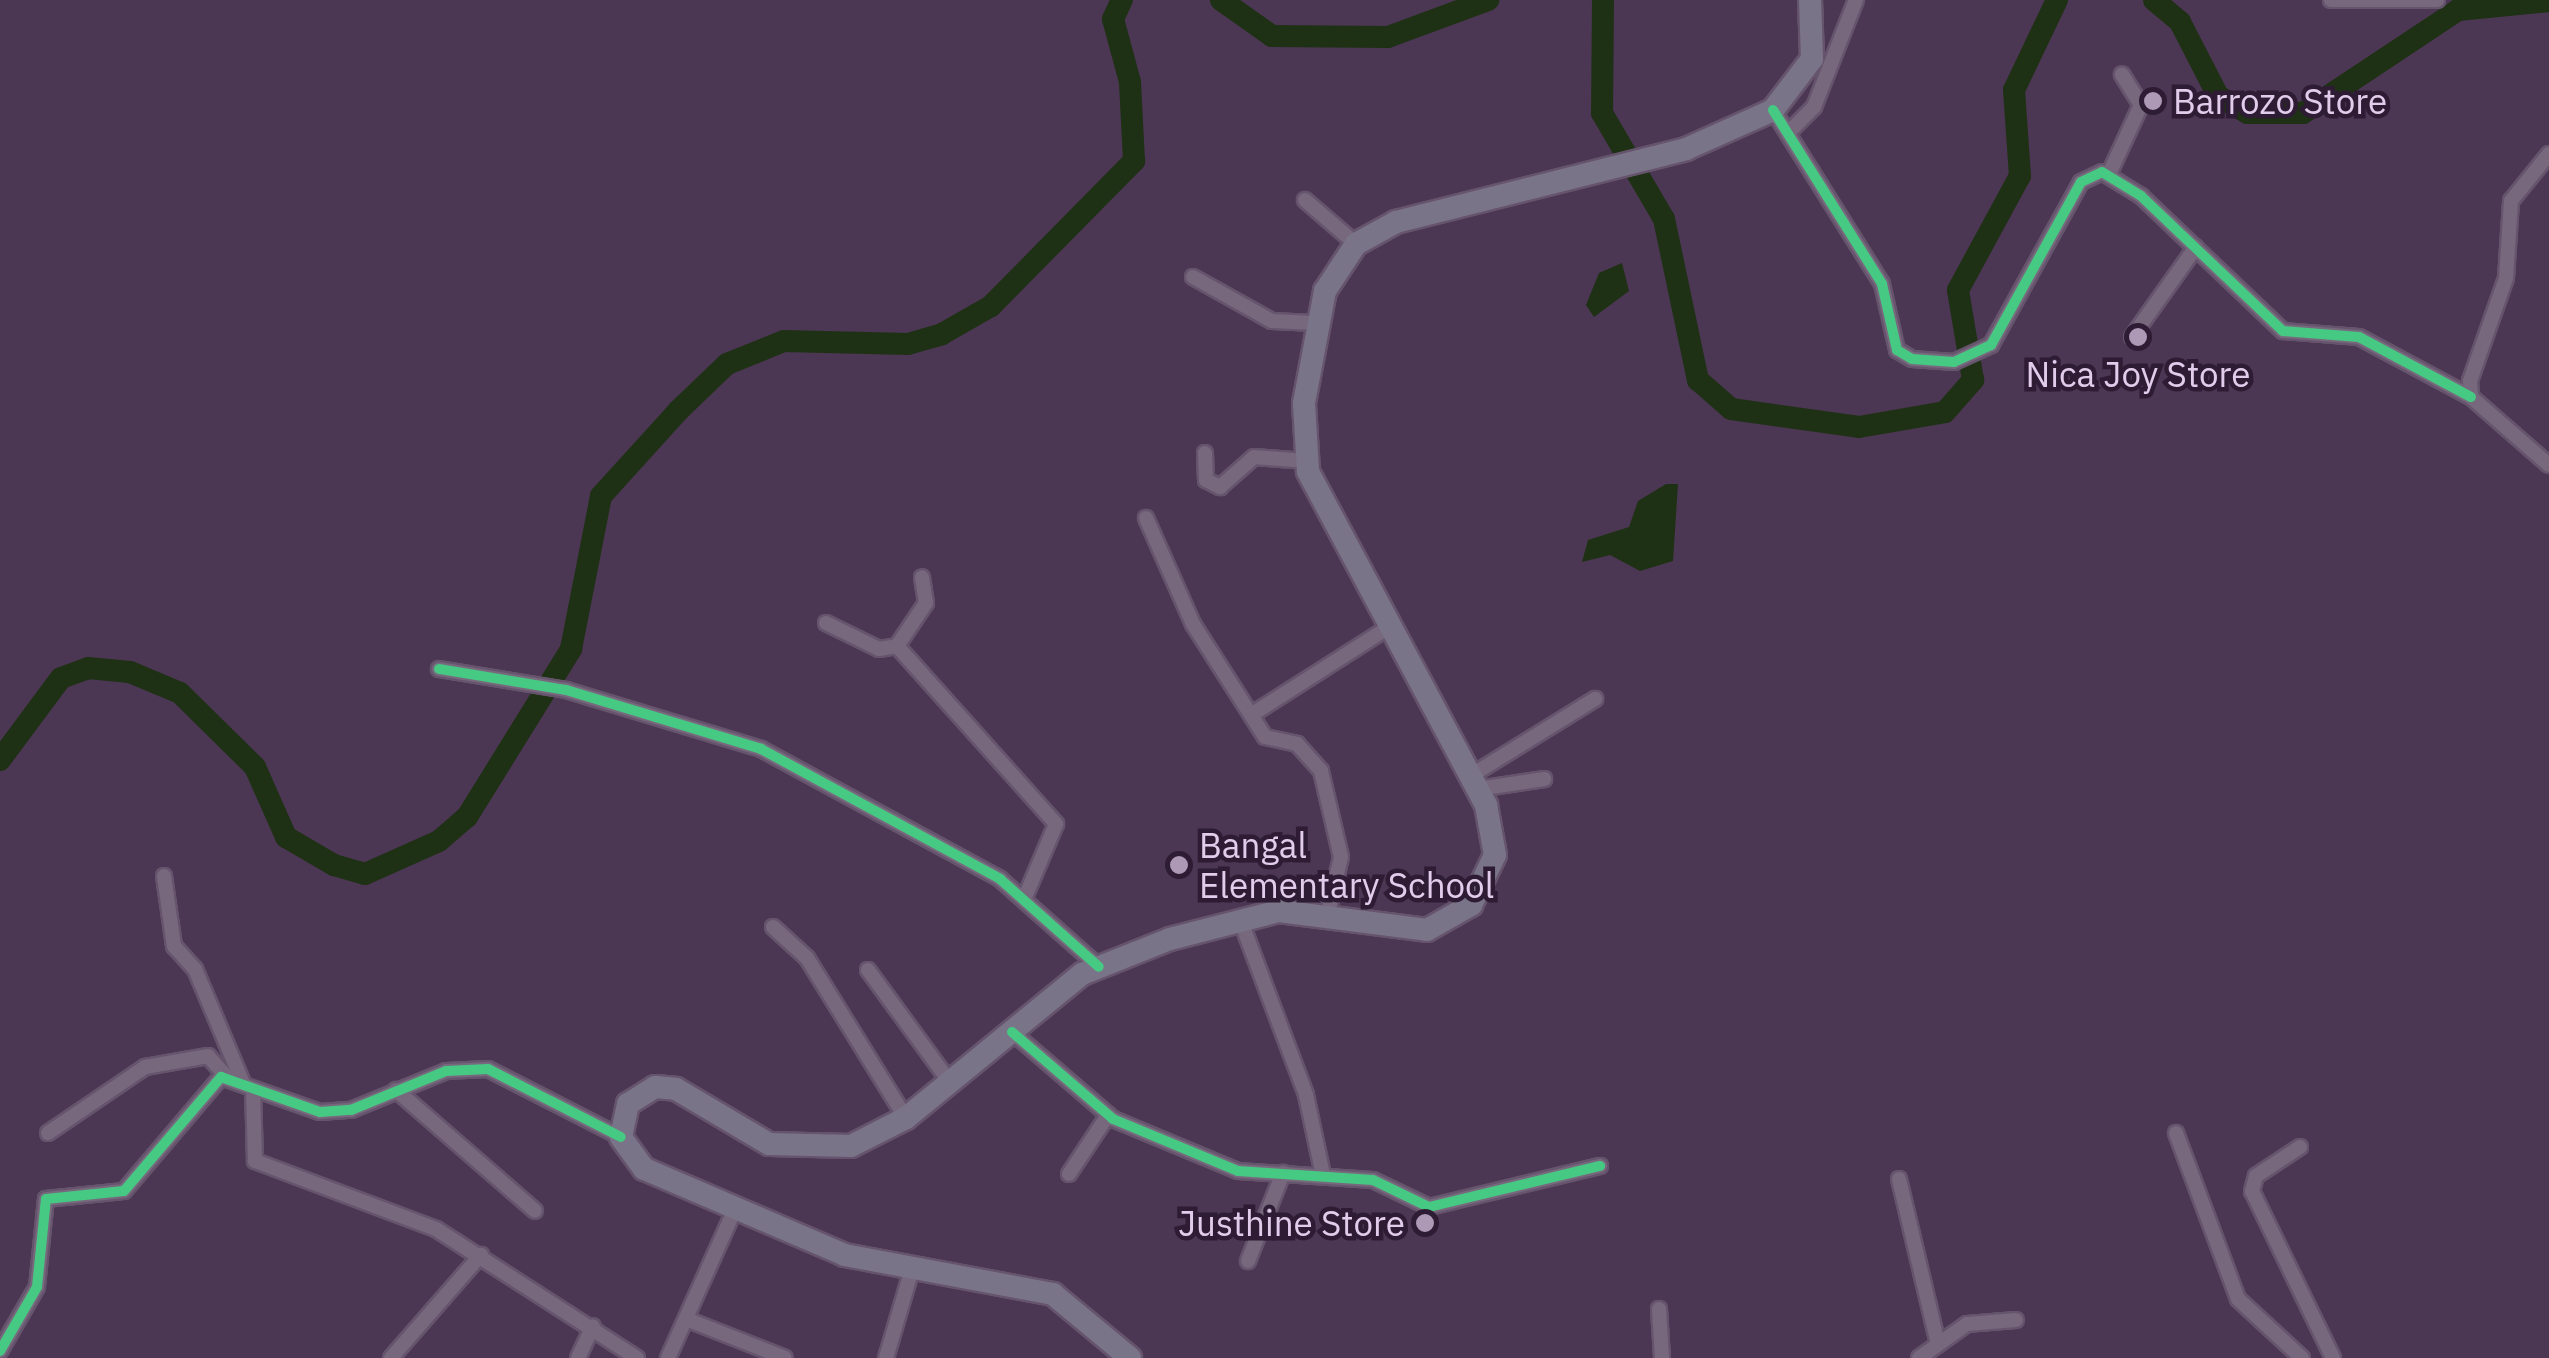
<!DOCTYPE html>
<html>
<head>
<meta charset="utf-8">
<style>
	body { margin:0 }
	#map { position:relative; width:2549px; height:1358px; overflow:hidden; background:#4b3653; font-family:"IBM Plex Sans",sans-serif }
	div>[style] { position:absolute }
	.water>* { inset:0; background:#1f3114 }
	.river>* { height:22px; margin:-11px; padding:0 11px; transform-origin:11px; border-radius:11px; background:#1f3114 }
	.roads { filter:drop-shadow(2px 0 #66546d) drop-shadow(-2px 0 #66546d) drop-shadow(0 2px #66546d) drop-shadow(0 -2px #66546d) }
	.minor>* { height:14px; margin:-7px; padding:0 7px; transform-origin:7px; border-radius:7px; background:#77687e }
	.trunk>* { height:22px; margin:-11px; padding:0 11px; transform-origin:11px; border-radius:11px; background:#7a7489 }
	.cycleway>* { height:10px; margin:-5px; padding:0 5px; transform-origin:5px; border-radius:5px; background:#46c982 }
	.dots>* { width:28px; height:28px; translate:-50% -50%; box-sizing:border-box; border:5px solid #2d1c34; border-radius:50% }
	span { translate:-50% -50%; white-space:nowrap; text-align:center; line-height:1.15; -webkit-text-stroke:9px #2d1c34; paint-order:stroke }
	.poi-label { font-size:35px; color:#e2cceb }
	.left { translate:0 -50%; text-align:left }
	.right { translate:-100% -50%; text-align:right }
</style>
</head>
<body>
<div id="map">
	<div class="water">
		<i style="clip-path:polygon(1622px 263px,1629px 291px,1594px 317px,1586px 305px,1599px 273px)"></i>
		<i style="clip-path:polygon(1666px 484px,1678px 484px,1673px 561px,1640px 571px,1610px 555px,1582px 562px,1588px 540px,1629px 527px,1638px 501px)"></i>
	</div>
	<div class="river">
		<i style="left:1221px;top:0;width:62px;rotate:35.2deg"></i>
		<i style="left:1272px;top:36px;width:116px;rotate:0.5deg"></i>
		<i style="left:1388px;top:37px;width:107px;rotate:-20.3deg"></i>
		<i style="left:1603px;top:0;width:113px;rotate:90.5deg"></i>
		<i style="left:1602px;top:113px;width:123px;rotate:59.7deg"></i>
		<i style="left:1664px;top:219px;width:165px;rotate:78.1deg"></i>
		<i style="left:1698px;top:380px;width:44px;rotate:41.3deg"></i>
		<i style="left:1731px;top:409px;width:129px;rotate:8deg"></i>
		<i style="left:1859px;top:427px;width:87px;rotate:-9.9deg"></i>
		<i style="left:1945px;top:412px;width:43px;rotate:-48.8deg"></i>
		<i style="left:1973px;top:380px;width:91px;rotate:-99.5deg"></i>
		<i style="left:1958px;top:290px;width:130px;rotate:-61.5deg"></i>
		<i style="left:2020px;top:176px;width:86px;rotate:-94deg"></i>
		<i style="left:2014px;top:90px;width:100px;rotate:-64.5deg"></i>
		<i style="left:2154px;top:0;width:34px;rotate:40deg"></i>
		<i style="left:2180px;top:22px;width:83px;rotate:62.8deg"></i>
		<i style="left:2218px;top:96px;width:34px;rotate:30deg"></i>
		<i style="left:2248px;top:113px;width:55px"></i>
		<i style="left:2303px;top:113px;width:186px;rotate:-33.6deg"></i>
		<i style="left:2458px;top:10px;width:91px;rotate:-5.6deg"></i>
		<i style="left:0;top:760px;width:102px;rotate:-53.4deg"></i>
		<i style="left:61px;top:678px;width:29px;rotate:-20deg"></i>
		<i style="left:88px;top:668px;width:42px;rotate:5.4deg"></i>
		<i style="left:130px;top:672px;width:54px;rotate:22.8deg"></i>
		<i style="left:180px;top:693px;width:105px;rotate:44.6deg"></i>
		<i style="left:255px;top:767px;width:77px;rotate:66.1deg"></i>
		<i style="left:286px;top:837px;width:56px;rotate:30.3deg"></i>
		<i style="left:334px;top:865px;width:32px;rotate:16deg"></i>
		<i style="left:365px;top:874px;width:81px;rotate:-24deg"></i>
		<i style="left:439px;top:841px;width:37px;rotate:-41deg"></i>
		<i style="left:467px;top:817px;width:198px;rotate:-58.2deg"></i>
		<i style="left:571px;top:649px;width:156px;rotate:-78.9deg"></i>
		<i style="left:601px;top:496px;width:115px;rotate:-47.8deg"></i>
		<i style="left:678px;top:411px;width:68px;rotate:-43.8deg"></i>
		<i style="left:727px;top:364px;width:61px;rotate:-22deg"></i>
		<i style="left:784px;top:341px;width:124px;rotate:1.4deg"></i>
		<i style="left:908px;top:344px;width:35px;rotate:-16deg"></i>
		<i style="left:942px;top:334px;width:56px;rotate:-29.7deg"></i>
		<i style="left:991px;top:306px;width:204px;rotate:-45.4deg"></i>
		<i style="left:1134px;top:161px;width:79px;rotate:-92.9deg"></i>
		<i style="left:1130px;top:82px;width:65px;rotate:-105.1deg"></i>
		<i style="left:1113px;top:19px;width:21px;rotate:-65deg"></i>
	</div>
	<div class="roads">
		<div class="minor">
			<i style="left:2331px;top:0;width:106px"></i>
			<i style="left:1773px;top:110px;width:205px;rotate:57.9deg"></i>
			<i style="left:1882px;top:284px;width:68px;rotate:77.2deg"></i>
			<i style="left:1897px;top:350px;width:17px;rotate:31deg"></i>
			<i style="left:1912px;top:359px;width:42px;rotate:4.1deg"></i>
			<i style="left:1954px;top:362px;width:41px;rotate:-24.7deg"></i>
			<i style="left:1991px;top:345px;width:186px;rotate:-61.1deg"></i>
			<i style="left:2081px;top:182px;width:23px;rotate:-25deg"></i>
			<i style="left:2102px;top:172px;width:46px;rotate:31.6deg"></i>
			<i style="left:2141px;top:196px;width:196px;rotate:43.6deg"></i>
			<i style="left:2283px;top:331px;width:76px;rotate:4.5deg"></i>
			<i style="left:2359px;top:337px;width:127px;rotate:28.2deg"></i>
			<i style="left:1791px;top:130px;width:33px;rotate:-45deg"></i>
			<i style="left:1814px;top:107px;width:115px;rotate:-68.6deg"></i>
			<i style="left:2549px;top:154px;width:60px;rotate:129deg"></i>
			<i style="left:2511px;top:201px;width:77px;rotate:93.7deg"></i>
			<i style="left:2506px;top:278px;width:109px;rotate:109.3deg"></i>
			<i style="left:2470px;top:381px;width:16px;rotate:86deg"></i>
			<i style="left:2471px;top:397px;width:103px;rotate:41.1deg"></i>
			<i style="left:2109px;top:174px;width:76px;rotate:-65.1deg"></i>
			<i style="left:2141px;top:105px;width:36px;rotate:-122deg"></i>
			<i style="left:1305px;top:200px;width:67px;rotate:40.8deg"></i>
			<i style="left:1193px;top:277px;width:90px;rotate:29.1deg"></i>
			<i style="left:1272px;top:321px;width:43px;rotate:2.7deg"></i>
			<i style="left:2132px;top:337px;width:110px;rotate:-54.6deg"></i>
			<i style="left:1205px;top:453px;width:27px;rotate:88deg"></i>
			<i style="left:1206px;top:480px;width:16px;rotate:27deg"></i>
			<i style="left:1220px;top:487px;width:45px;rotate:-41.4deg"></i>
			<i style="left:1254px;top:457px;width:52px;rotate:4.4deg"></i>
			<i style="left:1146px;top:518px;width:116px;rotate:66.1deg"></i>
			<i style="left:1193px;top:624px;width:134px;rotate:57.5deg"></i>
			<i style="left:1265px;top:737px;width:33px;rotate:12deg"></i>
			<i style="left:1297px;top:744px;width:36px;rotate:48deg"></i>
			<i style="left:1321px;top:771px;width:88px;rotate:76.9deg"></i>
			<i style="left:1341px;top:857px;width:57px;rotate:103.1deg"></i>
			<i style="left:826px;top:623px;width:59px;rotate:26.1deg"></i>
			<i style="left:879px;top:649px;width:18px;rotate:-9deg"></i>
			<i style="left:897px;top:646px;width:239px;rotate:48.2deg"></i>
			<i style="left:1056px;top:824px;width:79px;rotate:113deg"></i>
			<i style="left:897px;top:646px;width:52px;rotate:-56deg"></i>
			<i style="left:926px;top:603px;width:26px;rotate:-99deg"></i>
			<i style="left:439px;top:669px;width:129px;rotate:9.4deg"></i>
			<i style="left:566px;top:690px;width:204px;rotate:16.8deg"></i>
			<i style="left:761px;top:749px;width:272px;rotate:28.5deg"></i>
			<i style="left:1000px;top:879px;width:132px;rotate:41.6deg"></i>
			<i style="left:1251px;top:715px;width:164px;rotate:-32.5deg"></i>
			<i style="left:1472px;top:775px;width:145px;rotate:-31.7deg"></i>
			<i style="left:1478px;top:789px;width:67px;rotate:-8.6deg"></i>
			<i style="left:164px;top:876px;width:71px;rotate:81.9deg"></i>
			<i style="left:174px;top:946px;width:31px;rotate:48deg"></i>
			<i style="left:195px;top:969px;width:124px;rotate:67.2deg"></i>
			<i style="left:1240px;top:919px;width:188px;rotate:69.4deg"></i>
			<i style="left:1306px;top:1095px;width:82px;rotate:78deg"></i>
			<i style="left:773px;top:927px;width:46px;rotate:42.4deg"></i>
			<i style="left:807px;top:958px;width:188px;rotate:58.3deg"></i>
			<i style="left:868px;top:970px;width:137px;rotate:53.9deg"></i>
			<i style="left:1012px;top:1032px;width:133px;rotate:40.7deg"></i>
			<i style="left:1113px;top:1119px;width:135px;rotate:22.6deg"></i>
			<i style="left:1238px;top:1171px;width:135px;rotate:3.8deg"></i>
			<i style="left:1373px;top:1180px;width:62px;rotate:25.7deg"></i>
			<i style="left:1429px;top:1207px;width:176px;rotate:-13.5deg"></i>
			<i style="left:253px;top:1089px;width:72px;rotate:88.4deg"></i>
			<i style="left:255px;top:1161px;width:193px;rotate:20.6deg"></i>
			<i style="left:436px;top:1229px;width:239px;rotate:32.7deg"></i>
			<i style="left:396px;top:1090px;width:184px;rotate:41deg"></i>
			<i style="left:48px;top:1133px;width:117px;rotate:-34.2deg"></i>
			<i style="left:145px;top:1067px;width:64px;rotate:-9.9deg"></i>
			<i style="left:208px;top:1056px;width:27px;rotate:48deg"></i>
			<i style="left:2176px;top:1133px;width:177px;rotate:69.5deg"></i>
			<i style="left:2238px;top:1299px;width:87px;rotate:42.7deg"></i>
			<i style="left:2300px;top:1147px;width:53px;rotate:146.6deg"></i>
			<i style="left:2256px;top:1176px;width:16px;rotate:105deg"></i>
			<i style="left:2252px;top:1191px;width:186px;rotate:64.1deg"></i>
			<i style="left:1069px;top:1174px;width:71px;rotate:-56.5deg"></i>
			<i style="left:1899px;top:1179px;width:170px;rotate:76.7deg"></i>
			<i style="left:1248px;top:1261px;width:95px;rotate:-68.3deg"></i>
			<i style="left:1659px;top:1309px;width:49px;rotate:86.5deg"></i>
			<i style="left:686px;top:1319px;width:106px;rotate:21.5deg"></i>
			<i style="left:0;top:1351px;width:74px;rotate:-60deg"></i>
			<i style="left:37px;top:1287px;width:88px;rotate:-84.2deg"></i>
			<i style="left:46px;top:1199px;width:78px;rotate:-5.9deg"></i>
			<i style="left:124px;top:1191px;width:150px;rotate:-49.6deg"></i>
			<i style="left:221px;top:1077px;width:105px;rotate:19.5deg"></i>
			<i style="left:320px;top:1112px;width:31px;rotate:-4deg"></i>
			<i style="left:351px;top:1110px;width:103px;rotate:-22.3deg"></i>
			<i style="left:446px;top:1071px;width:42px;rotate:-2.7deg"></i>
			<i style="left:488px;top:1069px;width:149px;rotate:27.1deg"></i>
			<i style="left:391px;top:1358px;width:137px;rotate:-48.9deg"></i>
			<i style="left:578px;top:1358px;width:35px;rotate:-65deg"></i>
			<i style="left:668px;top:1358px;width:161px;rotate:-65.8deg"></i>
			<i style="left:886px;top:1358px;width:93px;rotate:-73.7deg"></i>
			<i style="left:1919px;top:1358px;width:59px;rotate:-35.3deg"></i>
			<i style="left:1967px;top:1324px;width:49px;rotate:-4.7deg"></i>
		</div>
		<div class="trunk">
			<i style="left:1130px;top:1358px;width:100px;rotate:-140.3deg"></i>
			<i style="left:1053px;top:1294px;width:212px;rotate:-169.4deg"></i>
			<i style="left:845px;top:1255px;width:219px;rotate:-156.8deg"></i>
			<i style="left:644px;top:1169px;width:39px;rotate:-126deg"></i>
			<i style="left:621px;top:1137px;width:34px;rotate:-78deg"></i>
			<i style="left:628px;top:1104px;width:32px;rotate:-32deg"></i>
			<i style="left:655px;top:1087px;width:21px;rotate:5deg"></i>
			<i style="left:676px;top:1089px;width:108px;rotate:30.6deg"></i>
			<i style="left:769px;top:1144px;width:82px;rotate:1.4deg"></i>
			<i style="left:851px;top:1146px;width:62px;rotate:-27deg"></i>
			<i style="left:906px;top:1118px;width:227px;rotate:-39.3deg"></i>
			<i style="left:1082px;top:974px;width:95px;rotate:-21.7deg"></i>
			<i style="left:1170px;top:939px;width:113px;rotate:-14.4deg"></i>
			<i style="left:1279px;top:911px;width:149px;rotate:7.3deg"></i>
			<i style="left:1427px;top:930px;width:51px;rotate:-29.6deg"></i>
			<i style="left:1471px;top:905px;width:55px;rotate:-64.4deg"></i>
			<i style="left:1495px;top:855px;width:51px;rotate:-100.2deg"></i>
			<i style="left:1486px;top:805px;width:378px;rotate:-118.1deg"></i>
			<i style="left:1308px;top:471px;width:68px;rotate:-93.4deg"></i>
			<i style="left:1304px;top:403px;width:114px;rotate:-79.4deg"></i>
			<i style="left:1325px;top:291px;width:56px;rotate:-56.6deg"></i>
			<i style="left:1356px;top:244px;width:46px;rotate:-28.8deg"></i>
			<i style="left:1396px;top:222px;width:299px;rotate:-14.1deg"></i>
			<i style="left:1686px;top:149px;width:95px;rotate:-24.1deg"></i>
			<i style="left:1773px;top:110px;width:64px;rotate:-52.6deg"></i>
			<i style="left:1812px;top:59px;width:59px;rotate:-91.9deg"></i>
		</div>
	</div>
	<div class="cycleway">
		<i style="left:1773px;top:110px;width:205px;rotate:57.9deg"></i>
		<i style="left:1882px;top:284px;width:68px;rotate:77.2deg"></i>
		<i style="left:1897px;top:350px;width:17px;rotate:31deg"></i>
		<i style="left:1912px;top:359px;width:42px;rotate:4.1deg"></i>
		<i style="left:1954px;top:362px;width:41px;rotate:-24.7deg"></i>
		<i style="left:1991px;top:345px;width:186px;rotate:-61.1deg"></i>
		<i style="left:2081px;top:182px;width:23px;rotate:-25deg"></i>
		<i style="left:2102px;top:172px;width:46px;rotate:31.6deg"></i>
		<i style="left:2141px;top:196px;width:196px;rotate:43.6deg"></i>
		<i style="left:2283px;top:331px;width:76px;rotate:4.5deg"></i>
		<i style="left:2359px;top:337px;width:127px;rotate:28.2deg"></i>
		<i style="left:439px;top:669px;width:129px;rotate:9.4deg"></i>
		<i style="left:566px;top:690px;width:204px;rotate:16.8deg"></i>
		<i style="left:761px;top:749px;width:272px;rotate:28.5deg"></i>
		<i style="left:1000px;top:879px;width:132px;rotate:41.6deg"></i>
		<i style="left:1012px;top:1032px;width:133px;rotate:40.7deg"></i>
		<i style="left:1113px;top:1119px;width:135px;rotate:22.6deg"></i>
		<i style="left:1238px;top:1171px;width:135px;rotate:3.8deg"></i>
		<i style="left:1373px;top:1180px;width:62px;rotate:25.7deg"></i>
		<i style="left:1429px;top:1207px;width:176px;rotate:-13.5deg"></i>
		<i style="left:0;top:1351px;width:74px;rotate:-60deg"></i>
		<i style="left:37px;top:1287px;width:88px;rotate:-84.2deg"></i>
		<i style="left:46px;top:1199px;width:78px;rotate:-5.9deg"></i>
		<i style="left:124px;top:1191px;width:150px;rotate:-49.6deg"></i>
		<i style="left:221px;top:1077px;width:105px;rotate:19.5deg"></i>
		<i style="left:320px;top:1112px;width:31px;rotate:-4deg"></i>
		<i style="left:351px;top:1110px;width:103px;rotate:-22.3deg"></i>
		<i style="left:446px;top:1071px;width:42px;rotate:-2.7deg"></i>
		<i style="left:488px;top:1069px;width:149px;rotate:27.1deg"></i>
	</div>
	<div class="dots">
		<i style="left:2153px;top:101px;background:#ad98b6"></i>
		<i style="left:2138px;top:337px;background:#ad98b6"></i>
		<i style="left:1179px;top:865px;background:#ad98b6"></i>
		<i style="left:1425px;top:1223px;background:#ad98b6"></i>
	</div>
	<div class="poi-label">
		<span class="left" style="left:2173px;top:101px">Barrozo Store</span>
		<span style="left:2138px;top:374px">Nica Joy Store</span>
		<span class="left" style="left:1199px;top:865px">Bangal<br>Elementary School</span>
		<span class="right" style="left:1405px;top:1223px">Justhine Store</span>
	</div>
</div>
</body>
</html>
